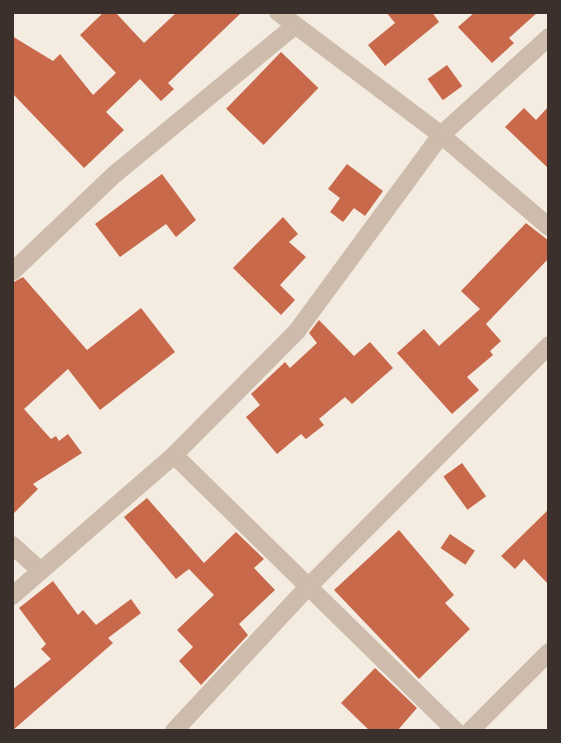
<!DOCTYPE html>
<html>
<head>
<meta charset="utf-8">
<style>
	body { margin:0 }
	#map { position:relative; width:561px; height:743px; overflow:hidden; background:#f4ebe1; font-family:"Archivo Narrow",sans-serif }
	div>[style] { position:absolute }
	.building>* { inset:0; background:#c8694b; transform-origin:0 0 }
	.minor>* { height:18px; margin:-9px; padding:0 9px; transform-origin:9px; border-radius:9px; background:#cdbbac }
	span { translate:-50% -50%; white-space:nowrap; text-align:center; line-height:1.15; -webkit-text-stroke:6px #fbf5ee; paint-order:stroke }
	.frame { position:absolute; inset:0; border:14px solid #3b302b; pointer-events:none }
</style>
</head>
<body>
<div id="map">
	<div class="building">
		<i style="clip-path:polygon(104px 12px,115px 12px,144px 43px,177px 12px,242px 12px,168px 83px,174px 89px,161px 101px,140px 79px,106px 112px,124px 130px,84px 168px,12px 93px,12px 36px,53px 61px,60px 54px,93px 95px,116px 73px,80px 35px)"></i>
		<i style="clip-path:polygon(386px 12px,432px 12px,439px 22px,385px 66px,368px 45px,395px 23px)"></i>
		<i style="clip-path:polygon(475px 12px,538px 12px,509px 38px,514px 43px,492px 63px,458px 27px)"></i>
		<i style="left:281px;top:52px;width:52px;height:79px;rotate:44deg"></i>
		<i style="left:447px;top:65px;width:26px;height:24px;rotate:54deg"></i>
		<i style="clip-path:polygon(549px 106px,549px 169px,505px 127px,524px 108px,536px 120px)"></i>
		<i style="clip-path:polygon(347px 164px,383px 191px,365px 216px,354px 208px,343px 222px,330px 212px,340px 198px,328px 189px)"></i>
		<i style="clip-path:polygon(162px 174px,196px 220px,176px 237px,166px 224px,120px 257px,95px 224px)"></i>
		<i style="clip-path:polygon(283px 217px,298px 234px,289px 242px,306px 257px,280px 285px,295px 300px,281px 315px,233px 268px)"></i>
		<i style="clip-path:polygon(526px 223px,549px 241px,549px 258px,486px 324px,501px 341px,490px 351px,493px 355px,467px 377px,479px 390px,452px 414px,397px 353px,424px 329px,439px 346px,480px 309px,461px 291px)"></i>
		<i style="clip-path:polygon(23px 277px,87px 350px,141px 308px,175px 352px,100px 410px,68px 369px,24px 409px,51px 439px,56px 436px,59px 441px,68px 434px,82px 453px,33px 484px,38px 489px,12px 515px,12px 283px)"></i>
		<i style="clip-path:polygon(319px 320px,354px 356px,370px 342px,393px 368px,352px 404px,345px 397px,319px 419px,324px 425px,306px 439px,301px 434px,277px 454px,246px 417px,260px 405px,251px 394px,285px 362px,290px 368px,317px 343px,309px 333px)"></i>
		<i style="left:462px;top:463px;width:41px;height:23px;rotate:54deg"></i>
		<i style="clip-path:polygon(147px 498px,204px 563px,236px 532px,264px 559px,254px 568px,275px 590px,239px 624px,248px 635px,201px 685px,179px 661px,193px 647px,177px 630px,214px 595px,189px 569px,176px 579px,124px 517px)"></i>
		<i style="clip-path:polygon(549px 509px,549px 585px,524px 559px,515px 569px,501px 556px)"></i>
		<i style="clip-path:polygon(399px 530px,454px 595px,445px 603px,470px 629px,419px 679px,334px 590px)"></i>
		<i style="left:450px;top:534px;width:30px;height:17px;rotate:34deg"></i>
		<i style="clip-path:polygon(53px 581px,78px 615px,83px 610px,96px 625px,131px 599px,141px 613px,108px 638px,113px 643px,12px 731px,12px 690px,51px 659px,41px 649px,46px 644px,19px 608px)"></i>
		<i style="clip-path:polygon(375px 668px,417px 708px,397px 731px,370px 731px,341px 703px)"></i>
	</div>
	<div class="minor">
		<i style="left:278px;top:12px;width:204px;rotate:37deg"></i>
		<i style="left:441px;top:135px;width:142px;rotate:40.4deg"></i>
		<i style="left:12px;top:272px;width:142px;rotate:-43.6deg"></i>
		<i style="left:115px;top:174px;width:234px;rotate:-39.5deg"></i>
		<i style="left:174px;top:455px;width:395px;rotate:44.4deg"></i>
		<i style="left:12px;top:545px;width:39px;rotate:42deg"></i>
		<i style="left:12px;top:596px;width:215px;rotate:-41deg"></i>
		<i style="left:174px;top:455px;width:175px;rotate:-45.2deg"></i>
		<i style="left:297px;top:331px;width:243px;rotate:-53.7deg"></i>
		<i style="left:441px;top:135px;width:146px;rotate:-42.2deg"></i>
		<i style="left:174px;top:731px;width:195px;rotate:-47.1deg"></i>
		<i style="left:307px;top:588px;width:343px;rotate:-45.1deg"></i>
		<i style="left:470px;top:731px;width:112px;rotate:-45deg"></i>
	</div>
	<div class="frame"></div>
</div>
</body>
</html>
